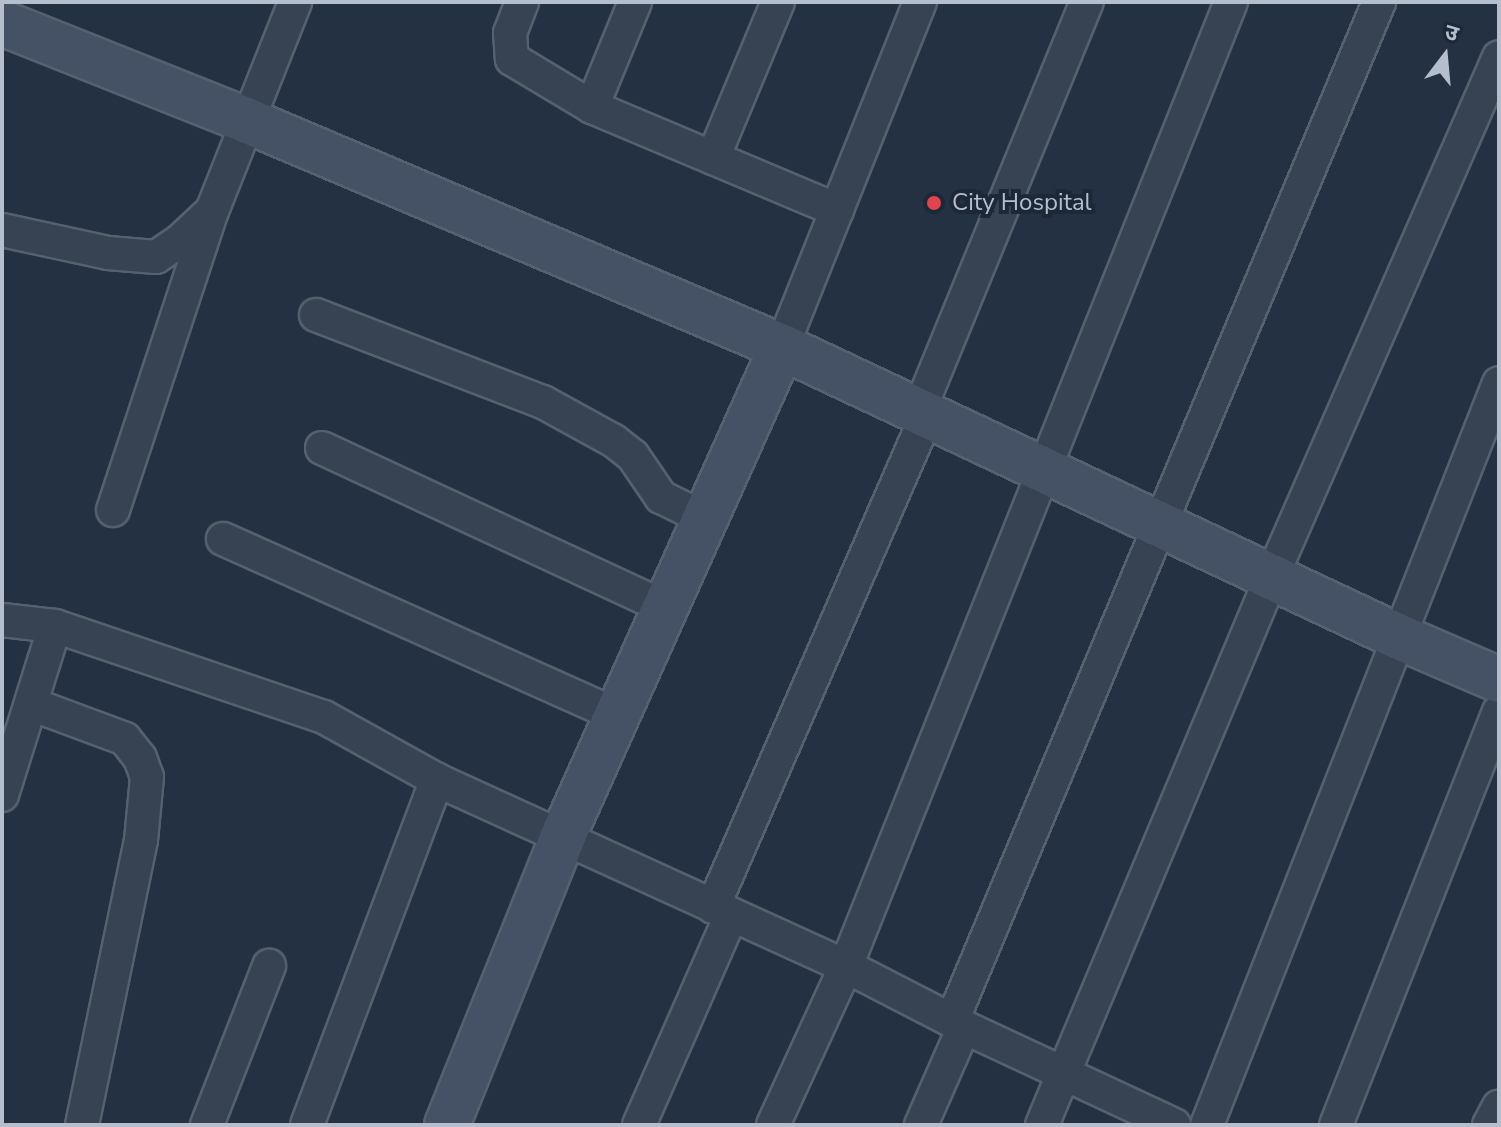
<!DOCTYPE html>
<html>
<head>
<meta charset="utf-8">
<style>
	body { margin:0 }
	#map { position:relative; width:1501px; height:1127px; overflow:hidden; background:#233143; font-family:"Nunito Sans","Noto Sans Devanagari",sans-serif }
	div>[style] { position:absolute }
	.roads { filter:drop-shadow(2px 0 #55616f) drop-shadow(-2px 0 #55616f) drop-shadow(0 2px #55616f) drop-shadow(0 -2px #55616f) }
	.street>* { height:32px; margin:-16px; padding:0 16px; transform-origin:16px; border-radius:16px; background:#374352 }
	.secondary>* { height:44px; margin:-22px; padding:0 22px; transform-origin:22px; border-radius:22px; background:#455265 }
	.dots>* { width:22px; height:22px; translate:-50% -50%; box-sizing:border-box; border:4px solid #1c2837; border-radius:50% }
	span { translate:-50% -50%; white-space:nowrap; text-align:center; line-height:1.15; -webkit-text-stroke:8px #1c2837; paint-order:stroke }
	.poi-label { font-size:24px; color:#b4becc }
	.left { translate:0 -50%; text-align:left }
	.frame { position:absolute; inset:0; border:4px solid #b4becc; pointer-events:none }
	.north { position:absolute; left:1405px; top:16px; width:80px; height:80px; -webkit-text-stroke:6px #1c2837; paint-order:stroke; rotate:16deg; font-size:22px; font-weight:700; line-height:32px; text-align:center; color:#b4becc }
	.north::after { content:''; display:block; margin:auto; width:28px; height:36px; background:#b4becc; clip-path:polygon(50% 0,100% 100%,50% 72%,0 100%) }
</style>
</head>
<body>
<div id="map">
	<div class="roads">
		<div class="street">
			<i style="left:522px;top:2px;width:33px;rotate:111deg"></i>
			<i style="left:510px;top:33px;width:26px;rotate:86deg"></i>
			<i style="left:512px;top:59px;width:93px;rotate:31deg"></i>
			<i style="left:592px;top:107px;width:266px;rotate:22.8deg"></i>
			<i style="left:592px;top:107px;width:113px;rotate:-67.7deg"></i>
			<i style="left:713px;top:158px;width:169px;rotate:-67.4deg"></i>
			<i style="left:2px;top:230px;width:108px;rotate:12.2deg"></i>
			<i style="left:108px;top:253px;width:48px;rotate:4.8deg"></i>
			<i style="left:156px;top:257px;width:30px;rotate:-34deg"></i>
			<i style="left:181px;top:240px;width:42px;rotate:-43.1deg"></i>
			<i style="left:212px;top:211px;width:225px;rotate:-68.3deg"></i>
			<i style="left:316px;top:315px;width:243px;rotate:21deg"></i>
			<i style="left:543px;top:402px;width:81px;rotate:28.8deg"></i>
			<i style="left:614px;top:441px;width:24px;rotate:38deg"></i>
			<i style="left:633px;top:456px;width:50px;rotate:55.7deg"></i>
			<i style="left:661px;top:497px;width:50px;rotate:26.1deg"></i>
			<i style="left:782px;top:347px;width:372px;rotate:-68.2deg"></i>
			<i style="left:919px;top:411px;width:442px;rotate:-67.7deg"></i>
			<i style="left:322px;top:448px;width:378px;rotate:24.9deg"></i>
			<i style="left:113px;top:510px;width:312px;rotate:-71.7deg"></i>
			<i style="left:223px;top:539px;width:432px;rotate:24.1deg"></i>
			<i style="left:2px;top:620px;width:53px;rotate:6.5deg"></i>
			<i style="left:55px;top:626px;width:284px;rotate:18.7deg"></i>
			<i style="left:324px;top:717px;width:129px;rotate:29.1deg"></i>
			<i style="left:437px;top:780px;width:449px;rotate:24.5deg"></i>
			<i style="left:846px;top:966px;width:133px;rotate:27.3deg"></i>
			<i style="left:964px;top:1027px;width:232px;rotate:25deg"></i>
			<i style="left:31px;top:704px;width:100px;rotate:20.4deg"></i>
			<i style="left:125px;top:739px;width:24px;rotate:52deg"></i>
			<i style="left:140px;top:758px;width:20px;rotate:70deg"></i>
			<i style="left:147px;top:777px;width:63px;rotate:95.4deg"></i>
			<i style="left:141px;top:840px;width:291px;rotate:101.7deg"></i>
			<i style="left:2px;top:795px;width:177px;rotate:-72.6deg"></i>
			<i style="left:713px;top:907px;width:537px;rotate:-66.49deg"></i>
			<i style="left:952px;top:1021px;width:1105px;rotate:-67.26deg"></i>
			<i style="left:207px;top:1125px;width:171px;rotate:-68.7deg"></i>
			<i style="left:307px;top:1125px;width:369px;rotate:-69.4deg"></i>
			<i style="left:639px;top:1125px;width:229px;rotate:-66.3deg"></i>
			<i style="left:773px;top:1125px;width:175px;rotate:-65.3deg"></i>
			<i style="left:846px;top:966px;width:1038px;rotate:-68.23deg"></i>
			<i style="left:921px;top:1125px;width:107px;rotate:-66.3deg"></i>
			<i style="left:1042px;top:1125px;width:595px;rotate:-67.27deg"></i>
			<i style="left:1272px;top:576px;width:566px;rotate:-66.38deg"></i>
			<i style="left:1207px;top:1125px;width:797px;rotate:-68.52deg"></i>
			<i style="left:1336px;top:1125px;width:444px;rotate:-68.5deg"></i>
			<i style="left:1489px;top:1125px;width:21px;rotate:-62deg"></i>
		</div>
		<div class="secondary">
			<i style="left:2px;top:23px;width:265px;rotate:21.7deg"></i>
			<i style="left:248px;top:121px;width:580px;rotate:22.94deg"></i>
			<i style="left:782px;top:347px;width:680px;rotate:25.17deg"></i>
			<i style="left:1397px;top:636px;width:111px;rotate:23.3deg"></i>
			<i style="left:447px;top:1125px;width:311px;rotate:-68.1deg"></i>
			<i style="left:563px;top:836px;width:536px;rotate:-65.87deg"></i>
		</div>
	</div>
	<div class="dots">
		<i style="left:934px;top:203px;background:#e0444e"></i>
	</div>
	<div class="poi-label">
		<span class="left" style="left:952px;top:203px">City Hospital</span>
	</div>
	<div class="frame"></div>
	<div class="north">उ</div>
</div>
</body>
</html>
